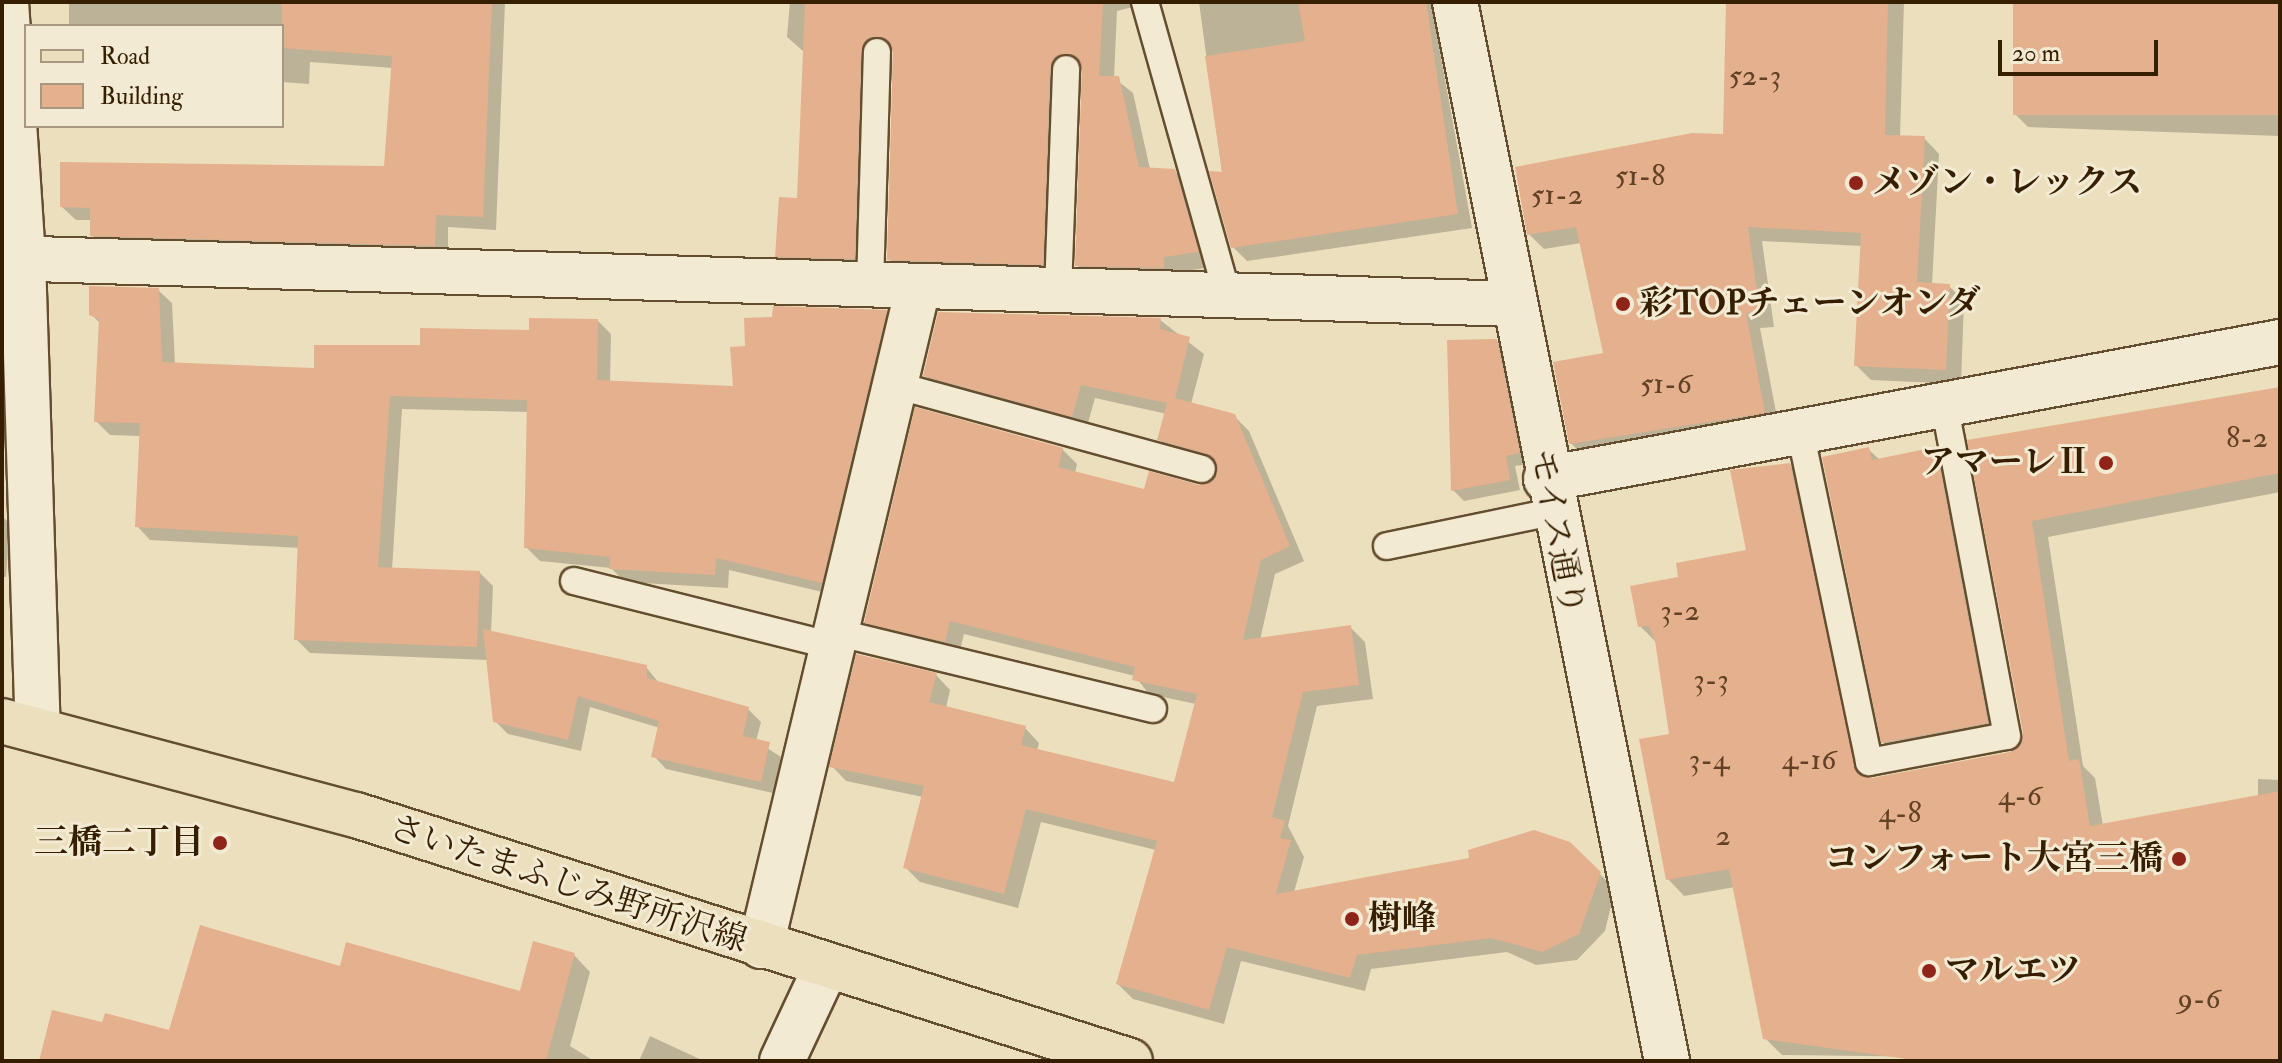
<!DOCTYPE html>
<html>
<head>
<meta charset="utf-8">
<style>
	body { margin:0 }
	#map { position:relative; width:2282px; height:1063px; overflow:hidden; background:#ecdfbd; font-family:"IM FELL Double Pica","Noto Serif JP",serif }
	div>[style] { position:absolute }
	.shadow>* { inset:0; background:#0003 }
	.building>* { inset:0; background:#e5b08e; transform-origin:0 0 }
	.roads { filter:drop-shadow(2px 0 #644e2f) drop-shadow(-2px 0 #644e2f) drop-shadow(0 2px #644e2f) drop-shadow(0 -2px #644e2f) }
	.service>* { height:26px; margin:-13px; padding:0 13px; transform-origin:13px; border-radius:13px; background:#f3ead4 }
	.minor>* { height:44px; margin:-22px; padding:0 22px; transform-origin:22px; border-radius:22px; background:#f3ead4 }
	.tertiary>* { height:44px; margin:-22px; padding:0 22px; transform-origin:22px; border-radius:22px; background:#f3ead4 }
	.primary>* { height:44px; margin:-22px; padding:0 22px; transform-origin:22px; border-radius:22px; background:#ecdfbd }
	.dots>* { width:22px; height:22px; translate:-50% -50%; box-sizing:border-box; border:4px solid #f3ead4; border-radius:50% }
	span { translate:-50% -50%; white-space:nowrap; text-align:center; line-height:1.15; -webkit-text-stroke:6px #f3ead4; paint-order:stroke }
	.number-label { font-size:30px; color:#624224 }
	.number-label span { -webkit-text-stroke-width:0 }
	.poi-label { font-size:34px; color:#361e00; font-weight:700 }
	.left { translate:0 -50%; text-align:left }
	.right { translate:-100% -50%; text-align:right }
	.street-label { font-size:34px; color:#361e00 }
	.frame { position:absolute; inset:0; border:4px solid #361e00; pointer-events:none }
	.legend { position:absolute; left:24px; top:24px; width:260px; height:104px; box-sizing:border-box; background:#f3ead4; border:2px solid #a7987f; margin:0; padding:10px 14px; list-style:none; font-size:24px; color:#361e00 }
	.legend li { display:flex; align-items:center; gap:16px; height:40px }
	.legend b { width:40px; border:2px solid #a7987f }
	.scale { position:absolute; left:1998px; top:40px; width:160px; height:36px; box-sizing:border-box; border:4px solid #361e00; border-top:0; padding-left:10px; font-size:24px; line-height:28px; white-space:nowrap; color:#361e00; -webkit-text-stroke:6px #f3ead4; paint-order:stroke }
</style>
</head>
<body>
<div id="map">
	<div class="shadow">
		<i style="clip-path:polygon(69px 2px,505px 2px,496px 230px,448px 227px,448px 259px,105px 248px,92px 235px,92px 220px,76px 220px,62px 207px,386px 168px,393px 68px,310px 62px,309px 84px,282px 82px,282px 26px,69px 26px)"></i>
		<i style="clip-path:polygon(790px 2px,1152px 2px,1117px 11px,1114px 78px,1133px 93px,1150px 169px,1174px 171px,1190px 186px,1212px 267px,1178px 272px,1178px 282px,1092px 280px,1077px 265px,1082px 66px,1064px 84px,1057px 279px,904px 274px,889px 259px,893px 49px,875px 67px,869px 273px,792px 271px,777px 256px,798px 200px,804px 52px,787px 37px)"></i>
		<i style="clip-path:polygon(1199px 2px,1431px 2px,1472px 228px,1247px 261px,1232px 246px)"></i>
		<i style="clip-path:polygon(1729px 2px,1904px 2px,1900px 137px,1924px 138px,1939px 154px,1932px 285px,1949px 286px,1964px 301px,1961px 384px,1871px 380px,1856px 365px,1862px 246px,1762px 241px,1774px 327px,1760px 328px,1779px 428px,1586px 459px,1571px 443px,1605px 354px,1581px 243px,1544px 249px,1529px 234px,1725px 136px)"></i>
		<i style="clip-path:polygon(2015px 2px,2280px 2px,2280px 136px,2028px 127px,2015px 114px)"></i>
		<i style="clip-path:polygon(158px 290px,172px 303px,175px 364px,316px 370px,598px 321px,611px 334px,610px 383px,735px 388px,747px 348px,886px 312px,900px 325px,835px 595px,729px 570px,728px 588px,625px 582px,611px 568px,540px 561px,526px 547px,529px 412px,402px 409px,392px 570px,480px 573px,493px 586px,491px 633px,646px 667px,659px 683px,748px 709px,761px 722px,756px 741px,781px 757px,773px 793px,666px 769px,654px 756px,660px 728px,590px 707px,581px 751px,508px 734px,495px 721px,488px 660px,310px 653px,296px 639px,300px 548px,150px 540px,137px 526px,141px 436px,110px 435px,96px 421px,101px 324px,91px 314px)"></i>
		<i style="clip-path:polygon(1160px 320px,1204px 354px,1191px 404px,1234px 416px,1249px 431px,1304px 561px,1275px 574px,1260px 640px,1350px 627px,1365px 642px,1373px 699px,1317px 706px,1288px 826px,1304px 857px,1294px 892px,1569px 844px,1615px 889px,1605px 931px,1577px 960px,1536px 965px,1507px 952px,1371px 969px,1365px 991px,1241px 961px,1224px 1024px,1133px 999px,1118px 984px,1156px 850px,1041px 822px,1018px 908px,920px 882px,905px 867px,923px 797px,846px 781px,832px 766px,936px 675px,950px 690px,946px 708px,1025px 728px,1039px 743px,1037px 751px,1176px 785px,1196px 704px,1149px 694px,1135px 676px,964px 634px,959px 655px,881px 637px,866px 622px,1062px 449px,1077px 464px,1075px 473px,1146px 491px,1199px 487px,1220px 473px,1174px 454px,1160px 440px,1167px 414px,1095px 398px,1086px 430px,940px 390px,925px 375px)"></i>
		<i style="clip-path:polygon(1496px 341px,1507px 352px,1530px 464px,1515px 466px,1520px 490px,1464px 501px,1453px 490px)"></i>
		<i style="clip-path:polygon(2280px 388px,2280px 492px,2048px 537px,2083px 766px,2095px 778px,2103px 826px,2258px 797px,2258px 779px,2280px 780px,2280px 1061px,1782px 1055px,1765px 1038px,1735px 887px,1684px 896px,1668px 879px,1672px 736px,1657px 643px,1640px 626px,1680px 579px,1749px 551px,1790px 465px,1806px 482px,1871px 780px,2011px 754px,2025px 733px,1970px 442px)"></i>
		<i style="clip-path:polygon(1868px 449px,1880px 460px,1935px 449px,1947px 461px,1999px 735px,1895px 754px,1883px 742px)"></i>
		<i style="clip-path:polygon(2px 516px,10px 524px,6px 577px,2px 577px)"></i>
		<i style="clip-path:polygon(574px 955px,590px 972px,570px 1046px,594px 1061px,44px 1061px,103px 1025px,171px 1032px,341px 968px,522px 993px)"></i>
		<i style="clip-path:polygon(650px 1036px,704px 1061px,639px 1061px)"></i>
	</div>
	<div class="building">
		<i style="clip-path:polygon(282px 2px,492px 2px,483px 217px,436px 215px,435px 246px,90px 236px,90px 208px,60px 207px,60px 162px,384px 166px,392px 56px,282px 48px)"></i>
		<i style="clip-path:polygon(805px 2px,1103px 2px,1099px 76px,1119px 76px,1139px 167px,1175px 169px,1199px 252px,1164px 257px,1164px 268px,1075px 266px,1082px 70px,1066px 53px,1050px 68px,1043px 265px,887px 260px,893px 52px,877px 36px,861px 52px,855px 259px,775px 257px,779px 197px,797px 198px)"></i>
		<i style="clip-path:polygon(1298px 2px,1426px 2px,1458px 214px,1231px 248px,1209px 171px,1222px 172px,1205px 56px,1305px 41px)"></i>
		<i style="clip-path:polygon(1726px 2px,1888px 2px,1885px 135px,1925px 136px,1917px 282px,1950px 284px,1946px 370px,1854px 366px,1861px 233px,1748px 227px,1760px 312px,1746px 313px,1765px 413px,1569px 444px,1553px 362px,1603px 353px,1576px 227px,1527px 235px,1515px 167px,1692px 133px,1723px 134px)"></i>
		<i style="left:2013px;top:2px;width:267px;height:113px"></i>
		<i style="clip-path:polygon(89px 286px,159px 288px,162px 362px,314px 368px,314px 345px,420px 345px,420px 328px,529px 330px,529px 318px,598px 319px,597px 380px,733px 386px,730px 347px,745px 346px,744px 318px,772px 317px,773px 306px,887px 310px,822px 583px,716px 558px,715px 575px,609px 569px,610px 557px,524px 548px,527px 400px,390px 396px,378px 567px,480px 571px,477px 647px,294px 640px,298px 536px,135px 527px,140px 423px,94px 422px,99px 319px,89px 315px)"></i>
		<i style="clip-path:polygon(938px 312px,1161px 318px,1160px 329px,1190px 337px,1175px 398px,1235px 414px,1290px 546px,1261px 560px,1243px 640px,1351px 625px,1359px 685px,1303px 692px,1272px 817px,1285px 821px,1280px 838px,1291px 840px,1276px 894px,1469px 858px,1468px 850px,1534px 830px,1570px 842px,1601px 872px,1579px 934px,1542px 952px,1491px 938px,1357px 955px,1350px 978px,1227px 947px,1209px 1010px,1116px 984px,1157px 841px,1026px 809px,1004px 894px,903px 868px,924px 786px,829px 767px,856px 654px,937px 673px,929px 702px,1026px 726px,1021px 745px,1174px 782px,1197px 694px,1132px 680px,1135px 667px,950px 621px,945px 642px,864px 623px,915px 407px,1063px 448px,1058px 467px,1144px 489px,1149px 471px,1199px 485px,1218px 472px,1207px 454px,1157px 440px,1167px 403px,1081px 385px,1072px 417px,923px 376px)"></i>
		<i style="clip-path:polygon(1497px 339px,1520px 453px,1506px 456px,1510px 480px,1451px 491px,1447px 340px)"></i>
		<i style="clip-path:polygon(2280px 387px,2280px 473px,2032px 521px,2069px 761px,2079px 759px,2090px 826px,2280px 791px,2280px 1061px,1921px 1061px,1763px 1039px,1729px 869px,1666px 880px,1639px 739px,1669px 734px,1655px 641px,1649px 626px,1638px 627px,1630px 586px,1678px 577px,1676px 563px,1746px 550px,1730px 470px,1790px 463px,1857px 772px,1872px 778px,2010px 752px,2023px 733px,1967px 440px)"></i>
		<i style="clip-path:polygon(1869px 447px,1872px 460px,1936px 447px,1988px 723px,1881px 743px,1822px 457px)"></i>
		<i style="clip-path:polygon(483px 629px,647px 665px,647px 678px,749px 707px,743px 736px,770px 742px,761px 782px,651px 757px,659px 721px,578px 696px,568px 740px,493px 722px)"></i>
		<i style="clip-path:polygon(200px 925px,340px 966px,346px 942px,520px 991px,533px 941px,575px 953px,546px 1061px,39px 1061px,52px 1010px,102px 1022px,105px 1013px,169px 1030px)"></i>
	</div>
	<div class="roads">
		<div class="service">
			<i style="left:1145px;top:2px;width:306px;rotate:74.3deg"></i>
			<i style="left:870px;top:286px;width:234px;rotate:-88.3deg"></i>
			<i style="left:1058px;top:291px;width:222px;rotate:-87.9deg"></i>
			<i style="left:895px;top:385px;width:318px;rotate:15.3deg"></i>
			<i style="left:1800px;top:431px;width:338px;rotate:78.2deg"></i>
			<i style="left:1869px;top:762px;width:140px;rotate:-10.7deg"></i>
			<i style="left:2007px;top:736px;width:338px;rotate:-100.7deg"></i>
			<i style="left:1387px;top:546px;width:168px;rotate:-11.6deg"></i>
			<i style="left:574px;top:581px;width:270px;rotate:14.1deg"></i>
			<i style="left:839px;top:633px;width:323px;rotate:13.6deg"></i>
		</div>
		<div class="minor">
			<i style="left:1455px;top:2px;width:1080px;rotate:78.68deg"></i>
			<i style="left:2px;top:258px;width:1512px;rotate:1.74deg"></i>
			<i style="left:1546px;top:479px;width:747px;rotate:-10.57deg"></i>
			<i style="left:761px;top:946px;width:676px;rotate:-76.58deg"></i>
			<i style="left:782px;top:1061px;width:102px;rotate:-64.9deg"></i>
		</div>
		<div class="tertiary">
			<i style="left:6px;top:2px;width:258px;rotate:86.2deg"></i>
			<i style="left:23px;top:259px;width:467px;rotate:88.2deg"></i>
		</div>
		<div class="primary">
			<i style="left:2px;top:721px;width:366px;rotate:14.9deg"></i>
			<i style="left:356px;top:815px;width:812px;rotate:17.63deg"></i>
		</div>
	</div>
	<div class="dots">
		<i style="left:1856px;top:183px;background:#8f2418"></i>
		<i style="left:1623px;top:304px;background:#8f2418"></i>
		<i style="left:2106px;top:463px;background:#8f2418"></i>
		<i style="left:220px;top:843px;background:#8f2418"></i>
		<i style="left:2179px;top:859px;background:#8f2418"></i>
		<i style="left:1352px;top:919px;background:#8f2418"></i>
		<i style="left:1929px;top:971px;background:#8f2418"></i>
	</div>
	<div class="number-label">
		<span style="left:1755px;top:76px">52-3</span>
		<span style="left:1640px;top:176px">51-8</span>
		<span style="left:1557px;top:195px">51-2</span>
		<span style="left:1666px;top:384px">51-6</span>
		<span style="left:2247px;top:438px">8-2</span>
		<span style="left:1680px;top:611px">3-2</span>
		<span style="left:1711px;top:680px">3-3</span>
		<span style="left:1709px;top:760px">3-4</span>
		<span style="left:1809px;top:760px">4-16</span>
		<span style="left:2020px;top:796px">4-6</span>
		<span style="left:1900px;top:813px">4-8</span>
		<span style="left:1723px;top:836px">2</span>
		<span style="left:2199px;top:999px">9-6</span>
	</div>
	<div class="poi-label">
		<span class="left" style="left:1872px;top:183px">メゾン・レックス</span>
		<span class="left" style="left:1639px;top:304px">彩TOPチェーンオンダ</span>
		<span class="right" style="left:2090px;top:463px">アマーレⅡ</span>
		<span class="right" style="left:204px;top:843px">三橋二丁目</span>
		<span class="right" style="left:2163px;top:859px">コンフォート大宮三橋</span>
		<span class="left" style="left:1368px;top:919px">樹峰</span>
		<span class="left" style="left:1945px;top:971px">マルエツ</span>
	</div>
	<div class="street-label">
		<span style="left:1557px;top:532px;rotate:79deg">モイス通り</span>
		<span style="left:568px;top:884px;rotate:18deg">さいたまふじみ野所沢線</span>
	</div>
	<div class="frame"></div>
	<ul class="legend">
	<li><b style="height:10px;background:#ecdfbd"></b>Road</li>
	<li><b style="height:22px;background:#e5b08e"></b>Building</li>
	</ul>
	<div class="scale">20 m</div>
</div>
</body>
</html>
